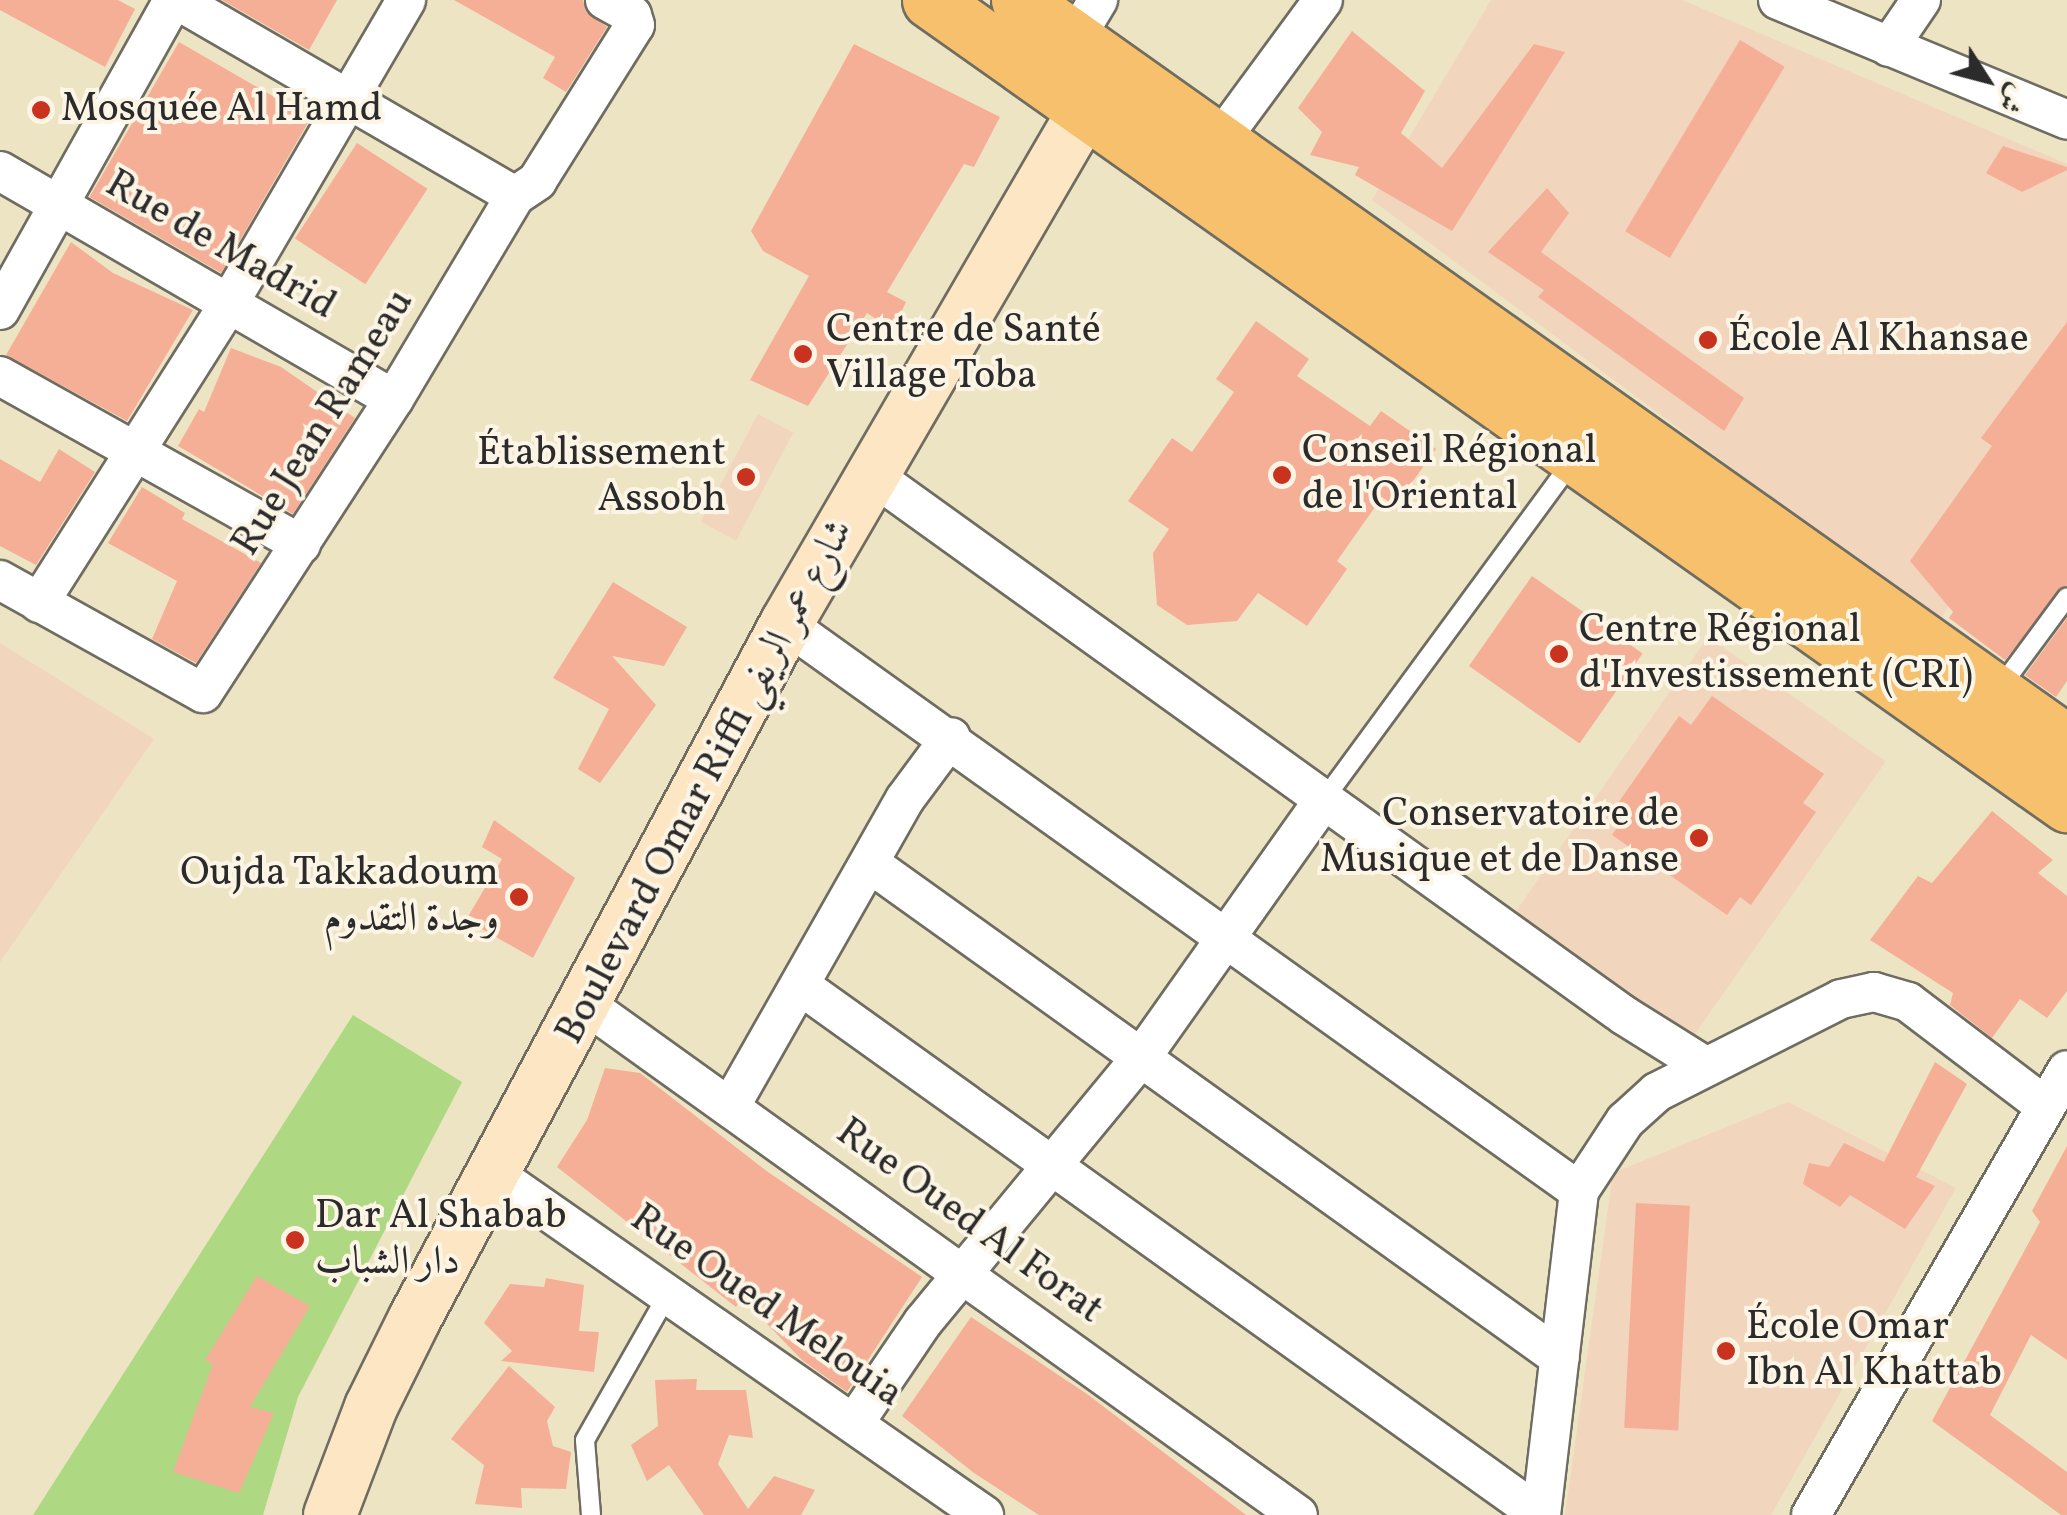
<!DOCTYPE html>
<html>
<head>
<meta charset="utf-8">
<style>
	body { margin:0 }
	#map { position:relative; width:2067px; height:1515px; overflow:hidden; background:#ede4c4; font-family:Vollkorn,Amiri,serif }
	div>[style] { position:absolute }
	.built>* { inset:0; background:#f1d5bd; transform-origin:0 0 }
	.green>* { inset:0; background:#afd883 }
	.building>* { inset:0; background:#f4af96; transform-origin:0 0 }
	.roads { filter:drop-shadow(2px 0 #6f6c61) drop-shadow(-2px 0 #6f6c61) drop-shadow(0 2px #6f6c61) drop-shadow(0 -2px #6f6c61) }
	.lane>* { height:18px; margin:-9px; padding:0 9px; transform-origin:9px; border-radius:9px; background:#fff }
	.street>* { height:38px; margin:-19px; padding:0 19px; transform-origin:19px; border-radius:19px; background:#fff }
	.secondary>* { height:52px; margin:-26px; padding:0 26px; transform-origin:26px; border-radius:26px; background:#fce6c4 }
	.primary>* { height:55px; margin:-27.5px; padding:0 27.5px; transform-origin:27.5px; border-radius:27.5px; background:#f7c06c }
	.dots>* { width:28px; height:28px; translate:-50% -50%; box-sizing:border-box; border:5px solid #fcf5e5; border-radius:50% }
	span { translate:-50% -50%; white-space:nowrap; text-align:center; line-height:1.15; -webkit-text-stroke:8px #fcf5e5; paint-order:stroke }
	.poi-label { font-size:40px; color:#2b2b2b }
	.left { translate:0 -50%; text-align:left }
	.right { translate:-100% -50%; text-align:right }
	.street-label { font-size:40px; color:#2b2b2b }
	.north { position:absolute; left:1937px; top:30px; width:100px; height:100px; -webkit-text-stroke:8px #fcf5e5; paint-order:stroke; rotate:126deg; font-size:28px; font-weight:700; line-height:40px; text-align:center; color:#2b2b2b }
	.north::after { content:''; display:block; margin:auto; width:35px; height:45px; background:#2b2b2b; clip-path:polygon(50% 0,100% 100%,50% 72%,0 100%) }
</style>
</head>
<body>
<div id="map">
	<div class="built">
		<i style="clip-path:polygon(1491px 0,1682px 0,2067px 164px,2067px 447px,1938px 621px,1372px 200px)"></i>
		<i style="left:758px;top:414px;width:40px;height:122px;rotate:28deg"></i>
		<i style="left:1708px;top:637px;width:217px;height:339px;rotate:35deg"></i>
		<i style="clip-path:polygon(0 643px,154px 739px,0 962px)"></i>
		<i style="clip-path:polygon(1788px 1102px,1956px 1188px,1771px 1515px,1565px 1515px,1613px 1173px)"></i>
	</div>
	<div class="green">
		<i style="clip-path:polygon(353px 1015px,462px 1082px,298px 1397px,263px 1515px,33px 1515px)"></i>
	</div>
	<div class="building">
		<i style="clip-path:polygon(0 0,118px 0,135px 9px,105px 67px,0 10px)"></i>
		<i style="clip-path:polygon(222px 0,337px 0,309px 50px)"></i>
		<i style="clip-path:polygon(454px 0,583px 0,586px 12px,607px 27px,566px 92px,543px 78px,555px 57px)"></i>
		<i style="clip-path:polygon(1352px 31px,1425px 91px,1401px 133px,1442px 168px,1534px 44px,1565px 52px,1452px 231px,1355px 175px,1359px 167px,1310px 155px,1322px 132px,1298px 108px)"></i>
		<i style="left:1740px;top:40px;width:52px;height:223px;rotate:31deg"></i>
		<i style="left:179px;top:42px;width:152px;height:179px;rotate:30deg"></i>
		<i style="clip-path:polygon(854px 44px,1000px 117px,974px 167px,964px 164px,887px 292px,906px 302px,893px 330px,867px 313px,808px 406px,750px 380px,809px 276px,763px 251px,751px 231px)"></i>
		<i style="left:357px;top:143px;width:84px;height:114px;rotate:33deg"></i>
		<i style="clip-path:polygon(2003px 146px,2067px 167px,2067px 170px,2022px 192px,1986px 173px)"></i>
		<i style="clip-path:polygon(1547px 188px,1569px 213px,1541px 252px,1744px 398px,1724px 431px,1538px 297px,1544px 290px,1488px 252px)"></i>
		<i style="clip-path:polygon(71px 242px,113px 273px,193px 310px,127px 421px,6px 355px)"></i>
		<i style="clip-path:polygon(1256px 321px,1309px 359px,1297px 376px,1370px 426px,1381px 411px,1436px 449px,1395px 506px,1382px 497px,1337px 561px,1347px 569px,1307px 626px,1258px 593px,1237px 621px,1187px 625px,1157px 605px,1153px 553px,1169px 529px,1128px 501px,1172px 438px,1192px 452px,1234px 392px,1216px 379px)"></i>
		<i style="clip-path:polygon(2067px 322px,2067px 585px,2005px 660px,1949px 618px,1953px 612px,1910px 561px,1992px 446px,1981px 438px)"></i>
		<i style="clip-path:polygon(231px 348px,281px 367px,355px 418px,293px 514px,178px 446px,199px 409px,204px 412px)"></i>
		<i style="clip-path:polygon(59px 449px,95px 472px,36px 565px,0 546px,0 459px,40px 482px)"></i>
		<i style="clip-path:polygon(142px 487px,185px 513px,182px 519px,261px 563px,196px 663px,152px 639px,177px 581px,108px 543px)"></i>
		<i style="left:1532px;top:576px;width:135px;height:110px;rotate:35deg"></i>
		<i style="clip-path:polygon(613px 582px,687px 627px,664px 666px,612px 656px,656px 705px,600px 783px,578px 769px,609px 709px,553px 678px)"></i>
		<i style="clip-path:polygon(2067px 618px,2067px 681px,2056px 697px,2025px 675px)"></i>
		<i style="clip-path:polygon(1712px 696px,1824px 774px,1803px 803px,1816px 812px,1751px 905px,1740px 897px,1727px 915px,1612px 835px,1622px 820px,1611px 813px,1679px 716px,1691px 725px)"></i>
		<i style="clip-path:polygon(1992px 811px,2053px 860px,2038px 873px,2067px 896px,2067px 991px,2047px 1018px,2020px 999px,1992px 1038px,1950px 1005px,1953px 993px,1870px 940px,1918px 876px,1932px 883px)"></i>
		<i style="clip-path:polygon(494px 820px,575px 878px,533px 958px,466px 920px,502px 859px,482px 847px)"></i>
		<i style="clip-path:polygon(1935px 1062px,1967px 1084px,1916px 1177px,1935px 1186px,1905px 1229px,1850px 1195px,1840px 1207px,1803px 1184px,1809px 1163px,1829px 1167px,1844px 1143px,1884px 1162px)"></i>
		<i style="clip-path:polygon(605px 1068px,640px 1073px,768px 1172px,922px 1277px,847px 1392px,802px 1360px,742px 1298px,736px 1307px,557px 1167px,587px 1120px)"></i>
		<i style="clip-path:polygon(2067px 1146px,2067px 1360px,2031px 1335px,1990px 1415px,2067px 1472px,2067px 1515px,2061px 1515px,1932px 1421px,2040px 1222px,2032px 1211px)"></i>
		<i style="left:1636px;top:1203px;width:54px;height:225px;rotate:3deg"></i>
		<i style="clip-path:polygon(257px 1276px,310px 1306px,250px 1407px,274px 1413px,239px 1493px,173px 1472px,213px 1364px,205px 1360px)"></i>
		<i style="clip-path:polygon(546px 1278px,584px 1285px,579px 1331px,599px 1332px,594px 1372px,501px 1361px,512px 1351px,484px 1323px,510px 1284px,544px 1287px)"></i>
		<i style="clip-path:polygon(971px 1317px,1087px 1394px,1246px 1515px,1039px 1515px,974px 1473px,902px 1416px)"></i>
		<i style="clip-path:polygon(509px 1366px,555px 1407px,547px 1421px,553px 1446px,571px 1452px,566px 1489px,521px 1488px,522px 1508px,475px 1504px,484px 1465px,451px 1439px)"></i>
		<i style="clip-path:polygon(697px 1379px,696px 1390px,746px 1390px,753px 1438px,729px 1435px,718px 1464px,748px 1509px,774px 1476px,815px 1490px,801px 1515px,704px 1515px,669px 1465px,647px 1481px,631px 1445px,658px 1426px,655px 1380px)"></i>
	</div>
	<div class="roads">
		<div class="lane">
			<i style="left:1999px;top:689px;width:114px;rotate:-53.5deg"></i>
			<i style="left:1325px;top:798px;width:419px;rotate:-53.7deg"></i>
			<i style="left:591px;top:1515px;width:75px;rotate:-94.6deg"></i>
			<i style="left:585px;top:1440px;width:168px;rotate:-60.4deg"></i>
		</div>
		<div class="street">
			<i style="left:177px;top:0;width:391px;rotate:30.1deg"></i>
			<i style="left:1778px;top:0;width:313px;rotate:22.5deg"></i>
			<i style="left:1074px;top:40px;width:47px;rotate:-59deg"></i>
			<i style="left:1889px;top:47px;width:57px;rotate:-55.8deg"></i>
			<i style="left:1221px;top:139px;width:172px;rotate:-53.7deg"></i>
			<i style="left:0;top:171px;width:455px;rotate:30.1deg"></i>
			<i style="left:515px;top:196px;width:27px;rotate:-34deg"></i>
			<i style="left:537px;top:181px;width:184px;rotate:-57.9deg"></i>
			<i style="left:635px;top:25px;width:10px;rotate:-107deg"></i>
			<i style="left:632px;top:15px;width:31px;rotate:-151deg"></i>
			<i style="left:0;top:310px;width:355px;rotate:-60.8deg"></i>
			<i style="left:0;top:376px;width:345px;rotate:29.2deg"></i>
			<i style="left:872px;top:475px;width:927px;rotate:35.7deg"></i>
			<i style="left:1625px;top:1016px;width:94px;rotate:32deg"></i>
			<i style="left:0;top:580px;width:232px;rotate:29.1deg"></i>
			<i style="left:203px;top:693px;width:351px;rotate:-57deg"></i>
			<i style="left:394px;top:399px;width:236px;rotate:-59.2deg"></i>
			<i style="left:39px;top:603px;width:353px;rotate:-57.6deg"></i>
			<i style="left:228px;top:305px;width:353px;rotate:-59.7deg"></i>
			<i style="left:786px;top:624px;width:975px;rotate:35.57deg"></i>
			<i style="left:872px;top:865px;width:846px;rotate:35.62deg"></i>
			<i style="left:801px;top:986px;width:909px;rotate:35.6deg"></i>
			<i style="left:585px;top:1004px;width:877px;rotate:35.63deg"></i>
			<i style="left:730px;top:1107px;width:354px;rotate:-60.4deg"></i>
			<i style="left:905px;top:799px;width:77px;rotate:-53.4deg"></i>
			<i style="left:496px;top:1175px;width:595px;rotate:34.87deg"></i>
			<i style="left:855px;top:1422px;width:121px;rotate:-55.8deg"></i>
			<i style="left:923px;top:1322px;width:346px;rotate:-50.5deg"></i>
			<i style="left:1143px;top:1055px;width:315px;rotate:-54.7deg"></i>
			<i style="left:1541px;top:1515px;width:326px;rotate:-83.3deg"></i>
			<i style="left:1579px;top:1191px;width:84px;rotate:-56.7deg"></i>
			<i style="left:1625px;top:1121px;width:43px;rotate:-42.2deg"></i>
			<i style="left:1657px;top:1092px;width:206px;rotate:-26.8deg"></i>
			<i style="left:1841px;top:999px;width:34px;rotate:-12deg"></i>
			<i style="left:1874px;top:992px;width:35px;rotate:16deg"></i>
			<i style="left:1908px;top:1002px;width:172px;rotate:37.2deg"></i>
			<i style="left:1811px;top:1515px;width:513px;rotate:-60.09deg"></i>
		</div>
		<div class="secondary">
			<i style="left:330px;top:1515px;width:116px;rotate:-69.2deg"></i>
			<i style="left:371px;top:1407px;width:99px;rotate:-63.7deg"></i>
			<i style="left:415px;top:1318px;width:787px;rotate:-61.87deg"></i>
			<i style="left:786px;top:624px;width:641px;rotate:-59.83deg"></i>
		</div>
		<div class="primary">
			<i style="left:930px;top:0;width:1393px;rotate:35.27deg"></i>
			<i style="left:1019px;top:0;width:1285px;rotate:35.34deg"></i>
		</div>
	</div>
	<div class="dots">
		<i style="left:41px;top:110px;background:#c8321e"></i>
		<i style="left:1708px;top:340px;background:#c8321e"></i>
		<i style="left:803px;top:354px;background:#c8321e"></i>
		<i style="left:1282px;top:475px;background:#c8321e"></i>
		<i style="left:746px;top:477px;background:#c8321e"></i>
		<i style="left:1559px;top:654px;background:#c8321e"></i>
		<i style="left:1699px;top:838px;background:#c8321e"></i>
		<i style="left:519px;top:897px;background:#c8321e"></i>
		<i style="left:295px;top:1240px;background:#c8321e"></i>
		<i style="left:1726px;top:1351px;background:#c8321e"></i>
	</div>
	<div class="poi-label">
		<span class="left" style="left:61px;top:110px">Mosquée Al Hamd</span>
		<span class="left" style="left:826px;top:354px">Centre de Santé<br>Village Toba</span>
		<span class="left" style="left:1728px;top:340px">École Al Khansae</span>
		<span class="left" style="left:1302px;top:475px">Conseil Régional<br>de l'Oriental</span>
		<span class="right" style="left:726px;top:477px">Établissement<br>Assobh</span>
		<span class="left" style="left:1579px;top:654px">Centre Régional<br>d'Investissement (CRI)</span>
		<span class="right" style="left:1679px;top:838px">Conservatoire de<br>Musique et de Danse</span>
		<span class="right" style="left:499px;top:897px">Oujda Takkadoum<br>وجدة التقدوم</span>
		<span class="left" style="left:315px;top:1240px">Dar Al Shabab<br>دار الشباب</span>
		<span class="left" style="left:1746px;top:1351px">École Omar<br>Ibn Al Khattab</span>
	</div>
	<div class="street-label">
		<span style="left:220px;top:246px;rotate:30deg">Rue de Madrid</span>
		<span style="left:324px;top:423px;rotate:-58deg">Rue Jean Rameau</span>
		<span style="left:706px;top:782px;rotate:-62deg">Boulevard Omar Riffi شارع عمر الريفي</span>
		<span style="left:969px;top:1222px;rotate:36deg">Rue Oued Al Forat</span>
		<span style="left:766px;top:1307px;rotate:35deg">Rue Oued Melouia</span>
	</div>
	<div class="north">ش</div>
</div>
</body>
</html>
